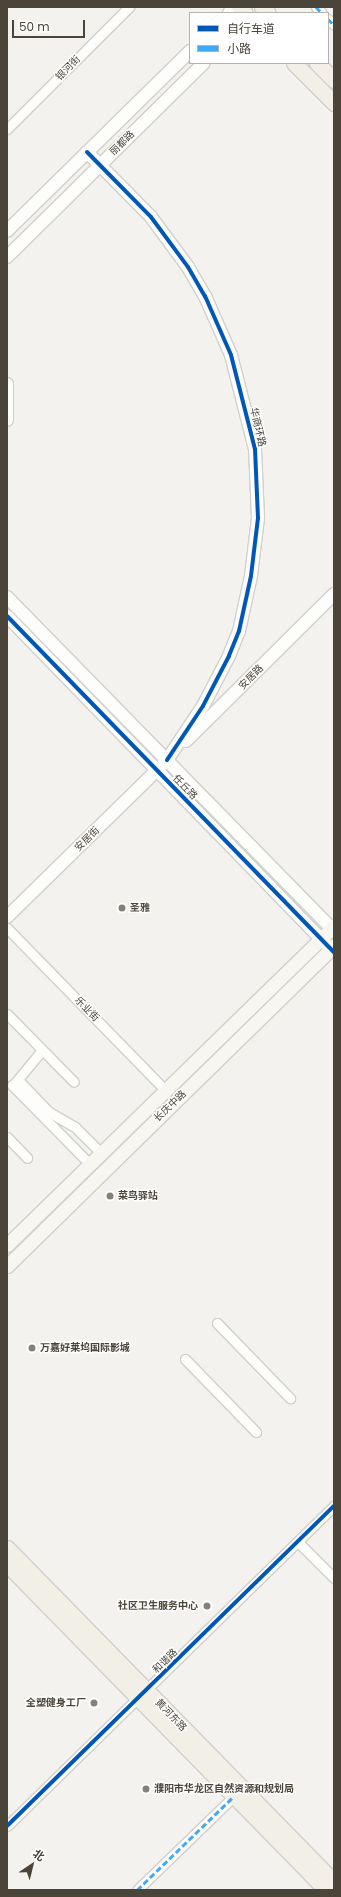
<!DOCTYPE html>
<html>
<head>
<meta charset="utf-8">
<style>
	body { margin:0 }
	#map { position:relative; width:341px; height:1897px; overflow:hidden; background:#f4f2ee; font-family:Poppins,"Noto Sans SC",sans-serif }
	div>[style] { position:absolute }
	.roads { filter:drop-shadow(1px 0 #d2d0cb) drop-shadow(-1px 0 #d2d0cb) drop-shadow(0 1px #d2d0cb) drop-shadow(0 -1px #d2d0cb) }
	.minor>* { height:9px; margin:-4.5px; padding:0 4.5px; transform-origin:4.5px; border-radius:4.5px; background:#fdfdfc }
	.tertiary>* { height:12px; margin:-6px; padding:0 6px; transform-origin:6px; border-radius:6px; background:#fdfdfc }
	.secondary>* { height:13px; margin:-6.5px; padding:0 6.5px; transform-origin:6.5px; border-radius:6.5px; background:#f7f6f1 }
	.primary>* { height:15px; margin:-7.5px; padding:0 7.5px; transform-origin:7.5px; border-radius:7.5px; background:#f2efe6 }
	.quiet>* { height:3px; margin-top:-1.5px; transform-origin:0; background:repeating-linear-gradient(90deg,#3fa9f5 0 6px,transparent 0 9px) }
	.cycleway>* { height:4px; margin:-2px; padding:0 2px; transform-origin:2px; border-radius:2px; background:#0057b8 }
	.dots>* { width:11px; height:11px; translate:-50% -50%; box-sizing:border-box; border:2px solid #fff; border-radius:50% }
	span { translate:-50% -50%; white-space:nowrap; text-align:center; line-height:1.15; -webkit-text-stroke:3px #fff; paint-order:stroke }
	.street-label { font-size:10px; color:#4b4439 }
	.poi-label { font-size:10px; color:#4b4439; font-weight:700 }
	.left { translate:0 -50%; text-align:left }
	.right { translate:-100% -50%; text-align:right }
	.frame { position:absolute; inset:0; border:8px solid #4b4439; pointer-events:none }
	.legend { position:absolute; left:189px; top:12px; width:140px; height:52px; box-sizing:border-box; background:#fff; border:1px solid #b7b4b0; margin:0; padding:5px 7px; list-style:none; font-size:12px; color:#4b4439 }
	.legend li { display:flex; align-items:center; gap:8px; height:20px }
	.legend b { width:20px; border:1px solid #b7b4b0 }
	.north { position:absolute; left:12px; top:1845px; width:40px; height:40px; -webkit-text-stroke:3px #fff; paint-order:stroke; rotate:35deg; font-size:11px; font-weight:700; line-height:16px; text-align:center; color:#4b4439 }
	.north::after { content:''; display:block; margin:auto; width:14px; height:18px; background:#4b4439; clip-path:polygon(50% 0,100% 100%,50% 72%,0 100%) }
	.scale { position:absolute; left:12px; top:20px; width:73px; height:18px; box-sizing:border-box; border:2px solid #4b4439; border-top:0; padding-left:5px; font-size:12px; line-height:14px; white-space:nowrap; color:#4b4439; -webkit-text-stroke:3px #fff; paint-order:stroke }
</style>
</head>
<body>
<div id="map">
	<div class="roads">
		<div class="minor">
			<i style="left:316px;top:7px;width:8px;rotate:45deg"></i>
			<i style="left:328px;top:19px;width:8px;rotate:45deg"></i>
			<i style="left:7px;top:129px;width:173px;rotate:-45deg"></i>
			<i style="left:7px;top:928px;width:228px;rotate:45.7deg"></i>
			<i style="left:7px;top:1014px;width:95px;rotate:45.4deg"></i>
			<i style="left:18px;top:1080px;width:45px;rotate:45.9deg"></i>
			<i style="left:49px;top:1112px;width:30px;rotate:30deg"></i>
			<i style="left:75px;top:1127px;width:37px;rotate:45deg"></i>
			<i style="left:14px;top:1084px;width:44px;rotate:-50.5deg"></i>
			<i style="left:12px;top:1085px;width:111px;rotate:45.4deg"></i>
			<i style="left:7px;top:1137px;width:29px;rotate:46deg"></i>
			<i style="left:217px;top:1323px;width:105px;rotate:45.8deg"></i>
			<i style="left:185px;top:1359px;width:102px;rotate:45.8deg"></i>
			<i style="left:298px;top:1542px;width:51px;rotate:45deg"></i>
			<i style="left:7px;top:1826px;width:458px;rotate:-44.4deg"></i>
			<i style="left:137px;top:1890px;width:135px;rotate:-44.1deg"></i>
		</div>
		<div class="tertiary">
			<i style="left:229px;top:13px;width:8px;rotate:-45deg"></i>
			<i style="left:87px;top:152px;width:91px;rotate:45.4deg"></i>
			<i style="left:151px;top:217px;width:62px;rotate:53.5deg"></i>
			<i style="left:188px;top:267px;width:34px;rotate:60deg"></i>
			<i style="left:205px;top:296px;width:64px;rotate:66.2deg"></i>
			<i style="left:231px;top:355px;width:97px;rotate:75.7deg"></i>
			<i style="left:255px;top:449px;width:69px;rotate:87.5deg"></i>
			<i style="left:258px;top:518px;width:58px;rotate:96.9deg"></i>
			<i style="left:251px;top:576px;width:56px;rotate:102.3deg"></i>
			<i style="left:239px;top:631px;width:27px;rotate:112deg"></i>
			<i style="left:229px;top:656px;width:56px;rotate:117.5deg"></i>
			<i style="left:203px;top:706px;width:65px;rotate:123.7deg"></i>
			<i style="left:7px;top:231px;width:257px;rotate:-44.5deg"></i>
			<i style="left:7px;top:257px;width:276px;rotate:-44.6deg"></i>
			<i style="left:7px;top:384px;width:36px;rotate:90deg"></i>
			<i style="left:7px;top:597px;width:467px;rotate:45.6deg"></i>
			<i style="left:7px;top:616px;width:459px;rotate:45.8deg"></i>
			<i style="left:186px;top:741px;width:209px;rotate:-44.8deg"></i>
			<i style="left:7px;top:917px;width:219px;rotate:-44.4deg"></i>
		</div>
		<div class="secondary">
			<i style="left:7px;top:1245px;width:457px;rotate:-44.3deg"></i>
			<i style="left:7px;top:1266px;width:458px;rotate:-44.4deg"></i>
		</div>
		<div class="primary">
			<i style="left:239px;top:7px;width:8px;rotate:45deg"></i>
			<i style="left:262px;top:7px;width:8px;rotate:45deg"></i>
			<i style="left:294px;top:63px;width:57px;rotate:45deg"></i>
			<i style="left:317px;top:63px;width:24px;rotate:45deg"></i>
			<i style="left:7px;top:1548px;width:467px;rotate:45.6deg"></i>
			<i style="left:7px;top:1564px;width:456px;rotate:45.6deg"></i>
		</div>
	</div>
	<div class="quiet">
		<i style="left:316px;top:7px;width:8px;rotate:45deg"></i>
		<i style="left:328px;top:19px;width:8px;rotate:45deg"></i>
		<i style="left:137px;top:1890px;width:135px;rotate:-44.1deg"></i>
	</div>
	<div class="cycleway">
		<i style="left:87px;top:152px;width:91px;rotate:45.4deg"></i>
		<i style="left:151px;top:217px;width:62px;rotate:53.5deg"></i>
		<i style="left:188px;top:267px;width:34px;rotate:60deg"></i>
		<i style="left:205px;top:296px;width:64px;rotate:66.2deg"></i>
		<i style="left:231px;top:355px;width:97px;rotate:75.7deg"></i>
		<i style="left:255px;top:449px;width:69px;rotate:87.5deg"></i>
		<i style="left:258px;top:518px;width:58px;rotate:96.9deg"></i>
		<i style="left:251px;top:576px;width:56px;rotate:102.3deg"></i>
		<i style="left:239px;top:631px;width:27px;rotate:112deg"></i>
		<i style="left:229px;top:656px;width:56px;rotate:117.5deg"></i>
		<i style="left:203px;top:706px;width:65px;rotate:123.7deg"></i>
		<i style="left:7px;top:616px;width:469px;rotate:45.8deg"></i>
		<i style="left:7px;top:1826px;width:458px;rotate:-44.4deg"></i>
	</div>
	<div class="dots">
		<i style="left:122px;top:908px;background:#868178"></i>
		<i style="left:110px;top:1196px;background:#868178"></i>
		<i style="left:32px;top:1348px;background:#868178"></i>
		<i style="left:207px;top:1606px;background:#868178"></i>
		<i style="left:94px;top:1703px;background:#868178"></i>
		<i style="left:146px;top:1789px;background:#868178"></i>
	</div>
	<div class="street-label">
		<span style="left:68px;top:68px;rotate:-45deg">银河街</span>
		<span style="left:122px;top:143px;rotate:-44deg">丽都路</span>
		<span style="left:258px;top:427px;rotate:77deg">华商环路</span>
		<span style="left:251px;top:677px;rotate:-45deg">安居路</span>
		<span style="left:185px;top:787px;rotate:46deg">任丘路</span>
		<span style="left:87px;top:839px;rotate:-44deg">安居街</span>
		<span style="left:87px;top:1009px;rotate:46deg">乐业街</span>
		<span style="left:170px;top:1106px;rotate:-44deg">长庆中路</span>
		<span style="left:165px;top:1661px;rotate:-44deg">和谐路</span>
		<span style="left:171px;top:1715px;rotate:46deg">黄河东路</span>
	</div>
	<div class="poi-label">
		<span class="left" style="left:130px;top:908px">圣雅</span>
		<span class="left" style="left:118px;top:1196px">菜鸟驿站</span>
		<span class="left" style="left:40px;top:1348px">万嘉好莱坞国际影城</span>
		<span class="right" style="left:198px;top:1606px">社区卫生服务中心</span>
		<span class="right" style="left:86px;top:1703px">全塑健身工厂</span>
		<span class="left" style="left:154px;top:1789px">濮阳市华龙区自然资源和规划局</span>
	</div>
	<div class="frame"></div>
	<ul class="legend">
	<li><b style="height:5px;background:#0057b8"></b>自行车道</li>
	<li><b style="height:5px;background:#3fa9f5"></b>小路</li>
	</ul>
	<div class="north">北</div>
	<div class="scale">50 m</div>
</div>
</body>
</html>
